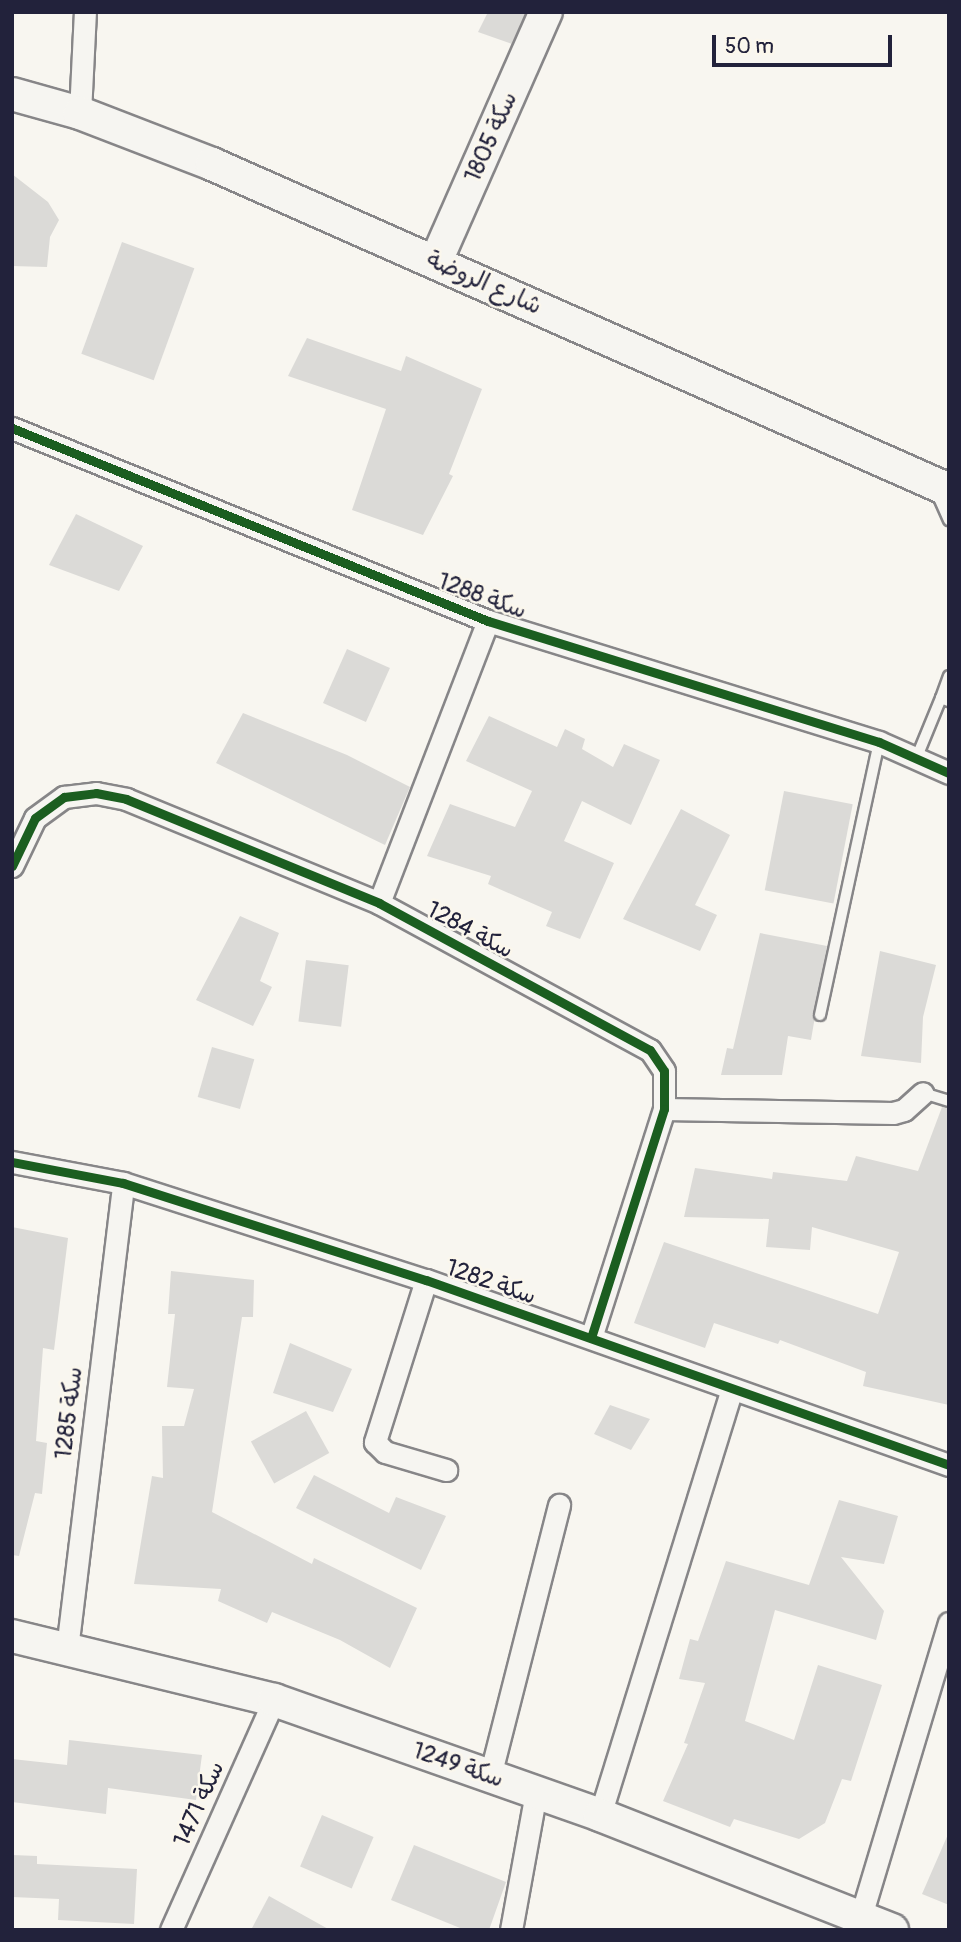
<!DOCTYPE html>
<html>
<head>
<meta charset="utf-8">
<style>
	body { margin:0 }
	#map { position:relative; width:961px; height:1942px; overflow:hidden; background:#f8f6f0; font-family:Pangolin,"Playpen Sans Arabic",sans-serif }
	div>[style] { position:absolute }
	.building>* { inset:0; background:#dbdad7; transform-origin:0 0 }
	.roads { filter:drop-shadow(2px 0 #878688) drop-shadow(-2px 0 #878688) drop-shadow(0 2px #878688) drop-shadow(0 -2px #878688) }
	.lane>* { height:10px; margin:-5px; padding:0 5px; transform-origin:5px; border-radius:5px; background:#f6f5f1 }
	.street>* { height:21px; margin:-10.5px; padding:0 10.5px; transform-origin:10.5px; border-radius:10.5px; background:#f6f5f1 }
	.secondary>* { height:32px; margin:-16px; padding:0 16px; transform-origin:16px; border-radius:16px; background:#f6f5f1 }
	.cycleway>* { height:9px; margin:-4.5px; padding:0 4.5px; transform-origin:4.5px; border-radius:4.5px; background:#1b5e20 }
	span { translate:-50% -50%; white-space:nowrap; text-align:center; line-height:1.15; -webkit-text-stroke:5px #fbf7ec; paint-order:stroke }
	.street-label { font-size:24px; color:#22223b }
	.frame { position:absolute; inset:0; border:14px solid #22223b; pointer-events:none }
	.scale { position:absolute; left:712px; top:35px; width:180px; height:32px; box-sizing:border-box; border:4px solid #22223b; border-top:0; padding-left:9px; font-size:21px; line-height:24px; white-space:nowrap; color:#22223b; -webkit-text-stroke:5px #fbf7ec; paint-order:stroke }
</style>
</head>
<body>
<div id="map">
	<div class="building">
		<i style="clip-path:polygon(488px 12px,526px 12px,512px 44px,478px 32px)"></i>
		<i style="clip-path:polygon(12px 174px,48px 202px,59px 220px,50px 237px,47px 267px,12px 266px)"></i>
		<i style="left:122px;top:242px;width:77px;height:119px;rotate:20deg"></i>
		<i style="clip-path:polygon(307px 338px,401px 371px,406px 356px,482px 389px,449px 474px,453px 476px,423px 535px,352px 510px,386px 409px,288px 376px)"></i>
		<i style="clip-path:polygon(76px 514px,143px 546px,119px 591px,49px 565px)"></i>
		<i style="left:347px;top:649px;width:47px;height:59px;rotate:24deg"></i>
		<i style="clip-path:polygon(243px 713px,347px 755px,410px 787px,385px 845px,216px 763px)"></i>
		<i style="clip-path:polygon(489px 716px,557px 747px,565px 729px,585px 739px,582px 749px,613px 767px,624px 744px,660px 760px,631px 825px,582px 801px,564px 841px,614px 863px,580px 939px,546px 926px,552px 912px,488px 884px,491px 876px,427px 856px,450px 804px,515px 827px,532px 791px,466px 761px)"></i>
		<i style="left:784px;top:791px;width:70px;height:101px;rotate:11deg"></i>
		<i style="clip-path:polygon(681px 809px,730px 835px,695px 905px,717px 915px,700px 951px,623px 919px)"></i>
		<i style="clip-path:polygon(240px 916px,279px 933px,260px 981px,272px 987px,253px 1026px,196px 1000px)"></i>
		<i style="clip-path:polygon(760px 933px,827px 946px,811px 1040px,788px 1036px,782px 1075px,721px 1075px,727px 1048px,733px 1049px)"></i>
		<i style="clip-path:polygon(880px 951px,936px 965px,923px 1017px,921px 1063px,861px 1056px)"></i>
		<i style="left:306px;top:960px;width:43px;height:62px;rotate:7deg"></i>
		<i style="left:212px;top:1047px;width:44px;height:52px;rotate:16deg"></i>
		<i style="clip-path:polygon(942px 1107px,949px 1109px,949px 1405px,863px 1386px,866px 1372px,780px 1340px,778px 1344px,714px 1323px,705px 1348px,634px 1323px,664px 1242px,878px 1314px,899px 1252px,812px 1227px,810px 1250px,766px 1247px,769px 1219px,684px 1217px,695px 1168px,772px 1179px,773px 1172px,847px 1181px,856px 1156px,918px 1171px)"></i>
		<i style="clip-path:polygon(12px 1227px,68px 1238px,54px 1350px,43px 1348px,36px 1441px,47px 1443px,42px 1494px,35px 1493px,19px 1556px,12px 1555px)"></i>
		<i style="clip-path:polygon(171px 1271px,254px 1280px,253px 1317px,242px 1317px,212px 1512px,312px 1564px,314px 1558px,417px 1608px,390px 1668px,340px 1640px,272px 1612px,267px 1623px,218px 1601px,221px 1589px,134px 1584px,152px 1476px,163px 1478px,162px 1426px,184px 1426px,194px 1389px,167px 1387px,175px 1314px,168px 1314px)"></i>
		<i style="clip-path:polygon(290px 1343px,352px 1369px,333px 1412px,273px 1393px)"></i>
		<i style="clip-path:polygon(610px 1405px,650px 1419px,631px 1450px,594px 1434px)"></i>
		<i style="left:306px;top:1411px;width:48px;height:63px;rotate:61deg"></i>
		<i style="clip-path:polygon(314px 1475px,389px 1513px,396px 1497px,446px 1516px,421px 1570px,296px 1508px)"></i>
		<i style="clip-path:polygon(839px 1500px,898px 1516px,884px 1564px,841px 1557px,884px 1611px,876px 1640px,775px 1610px,745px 1721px,794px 1740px,818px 1665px,882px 1685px,851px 1781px,842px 1779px,825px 1823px,799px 1839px,734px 1819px,730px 1827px,663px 1801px,688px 1744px,684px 1743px,705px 1683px,679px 1679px,690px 1639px,698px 1641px,726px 1561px,809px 1585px)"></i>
		<i style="clip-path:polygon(69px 1740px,202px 1755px,196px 1800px,108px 1788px,106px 1814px,12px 1802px,12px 1759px,67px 1765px)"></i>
		<i style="left:322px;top:1815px;width:56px;height:56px;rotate:23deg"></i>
		<i style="clip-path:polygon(949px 1832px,949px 1905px,922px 1894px)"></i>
		<i style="clip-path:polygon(414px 1845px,506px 1882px,489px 1930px,465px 1930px,391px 1900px)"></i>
		<i style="clip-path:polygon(12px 1855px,37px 1856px,37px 1864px,137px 1869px,134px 1924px,58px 1920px,59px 1899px,12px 1897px)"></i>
		<i style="clip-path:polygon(269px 1896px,330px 1930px,251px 1930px)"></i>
	</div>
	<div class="roads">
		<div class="lane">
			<i style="left:936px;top:491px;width:32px;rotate:66deg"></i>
			<i style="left:949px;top:676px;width:23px;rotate:110deg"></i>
			<i style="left:941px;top:698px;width:9px;rotate:21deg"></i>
			<i style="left:916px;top:759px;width:66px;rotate:-67.7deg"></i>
			<i style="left:820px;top:1015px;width:279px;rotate:-77.8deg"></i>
			<i style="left:923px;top:1093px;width:27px;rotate:17deg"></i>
		</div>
		<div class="street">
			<i style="left:80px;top:113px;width:101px;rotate:-87.2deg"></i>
			<i style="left:12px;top:428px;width:514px;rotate:22.07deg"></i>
			<i style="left:488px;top:621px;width:409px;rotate:17.2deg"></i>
			<i style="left:879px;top:742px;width:77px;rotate:23.9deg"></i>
			<i style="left:12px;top:866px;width:53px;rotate:-64.4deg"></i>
			<i style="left:35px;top:818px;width:36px;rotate:-36deg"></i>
			<i style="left:64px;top:797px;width:32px;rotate:-7deg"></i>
			<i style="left:96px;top:793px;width:31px;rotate:11deg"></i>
			<i style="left:126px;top:799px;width:274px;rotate:22.3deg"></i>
			<i style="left:379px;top:903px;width:308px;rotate:28.5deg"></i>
			<i style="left:650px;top:1050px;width:25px;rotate:56deg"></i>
			<i style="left:664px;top:1071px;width:38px;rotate:90deg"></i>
			<i style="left:664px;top:1109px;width:240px;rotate:107.7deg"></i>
			<i style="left:379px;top:903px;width:302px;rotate:-68.9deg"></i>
			<i style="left:664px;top:1109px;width:229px;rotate:1deg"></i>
			<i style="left:893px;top:1113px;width:11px;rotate:-15deg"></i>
			<i style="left:904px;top:1110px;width:25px;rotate:-42deg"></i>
			<i style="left:12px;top:1162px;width:113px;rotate:10.7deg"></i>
			<i style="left:123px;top:1183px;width:318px;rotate:17.8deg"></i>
			<i style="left:426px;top:1280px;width:555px;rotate:19.48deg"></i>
			<i style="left:426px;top:1280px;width:170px;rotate:107.5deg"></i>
			<i style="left:375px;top:1442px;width:14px;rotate:45deg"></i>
			<i style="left:385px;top:1452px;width:64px;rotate:16.4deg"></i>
			<i style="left:67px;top:1649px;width:469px;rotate:-83.1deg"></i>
			<i style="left:490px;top:1776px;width:280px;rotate:-75.7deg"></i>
			<i style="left:600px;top:1815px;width:446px;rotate:-72.8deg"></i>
			<i style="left:861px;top:1916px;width:306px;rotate:-73.3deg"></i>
			<i style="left:171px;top:1930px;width:252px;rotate:-65.9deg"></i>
			<i style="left:511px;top:1930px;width:139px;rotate:-79.7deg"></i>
		</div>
		<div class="secondary">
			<i style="left:12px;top:94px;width:71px;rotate:15.6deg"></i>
			<i style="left:80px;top:113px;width:142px;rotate:21.1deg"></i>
			<i style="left:212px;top:164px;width:806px;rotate:23.86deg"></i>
			<i style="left:436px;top:261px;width:272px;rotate:-66.2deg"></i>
			<i style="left:12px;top:1636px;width:270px;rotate:13.7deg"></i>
			<i style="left:274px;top:1700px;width:346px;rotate:19.4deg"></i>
			<i style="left:600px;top:1815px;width:314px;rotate:21.5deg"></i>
		</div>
	</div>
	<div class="cycleway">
		<i style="left:12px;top:428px;width:514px;rotate:22.07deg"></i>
		<i style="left:488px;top:621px;width:409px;rotate:17.2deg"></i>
		<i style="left:879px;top:742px;width:77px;rotate:23.9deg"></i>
		<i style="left:12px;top:866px;width:53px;rotate:-64.4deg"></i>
		<i style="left:35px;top:818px;width:36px;rotate:-36deg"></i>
		<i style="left:64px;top:797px;width:32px;rotate:-7deg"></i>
		<i style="left:96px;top:793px;width:31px;rotate:11deg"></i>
		<i style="left:126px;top:799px;width:274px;rotate:22.3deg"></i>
		<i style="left:379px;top:903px;width:308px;rotate:28.5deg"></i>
		<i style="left:650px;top:1050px;width:25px;rotate:56deg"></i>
		<i style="left:664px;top:1071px;width:38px;rotate:90deg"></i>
		<i style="left:664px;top:1109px;width:240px;rotate:107.7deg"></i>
		<i style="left:12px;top:1162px;width:113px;rotate:10.7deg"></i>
		<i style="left:123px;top:1183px;width:318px;rotate:17.8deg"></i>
		<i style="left:426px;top:1280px;width:555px;rotate:19.48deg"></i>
	</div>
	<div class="street-label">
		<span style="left:491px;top:137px;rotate:-66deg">سكة 1805</span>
		<span style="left:484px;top:283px;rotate:24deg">شارع الروضة</span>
		<span style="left:482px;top:596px;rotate:20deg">سكة 1288</span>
		<span style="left:470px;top:930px;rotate:28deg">سكة 1284</span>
		<span style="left:491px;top:1282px;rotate:19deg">سكة 1282</span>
		<span style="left:69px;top:1413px;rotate:-83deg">سكة 1285</span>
		<span style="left:458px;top:1765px;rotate:19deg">سكة 1249</span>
		<span style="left:199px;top:1804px;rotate:-66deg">سكة 1471</span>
	</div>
	<div class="frame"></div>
	<div class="scale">50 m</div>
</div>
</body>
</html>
